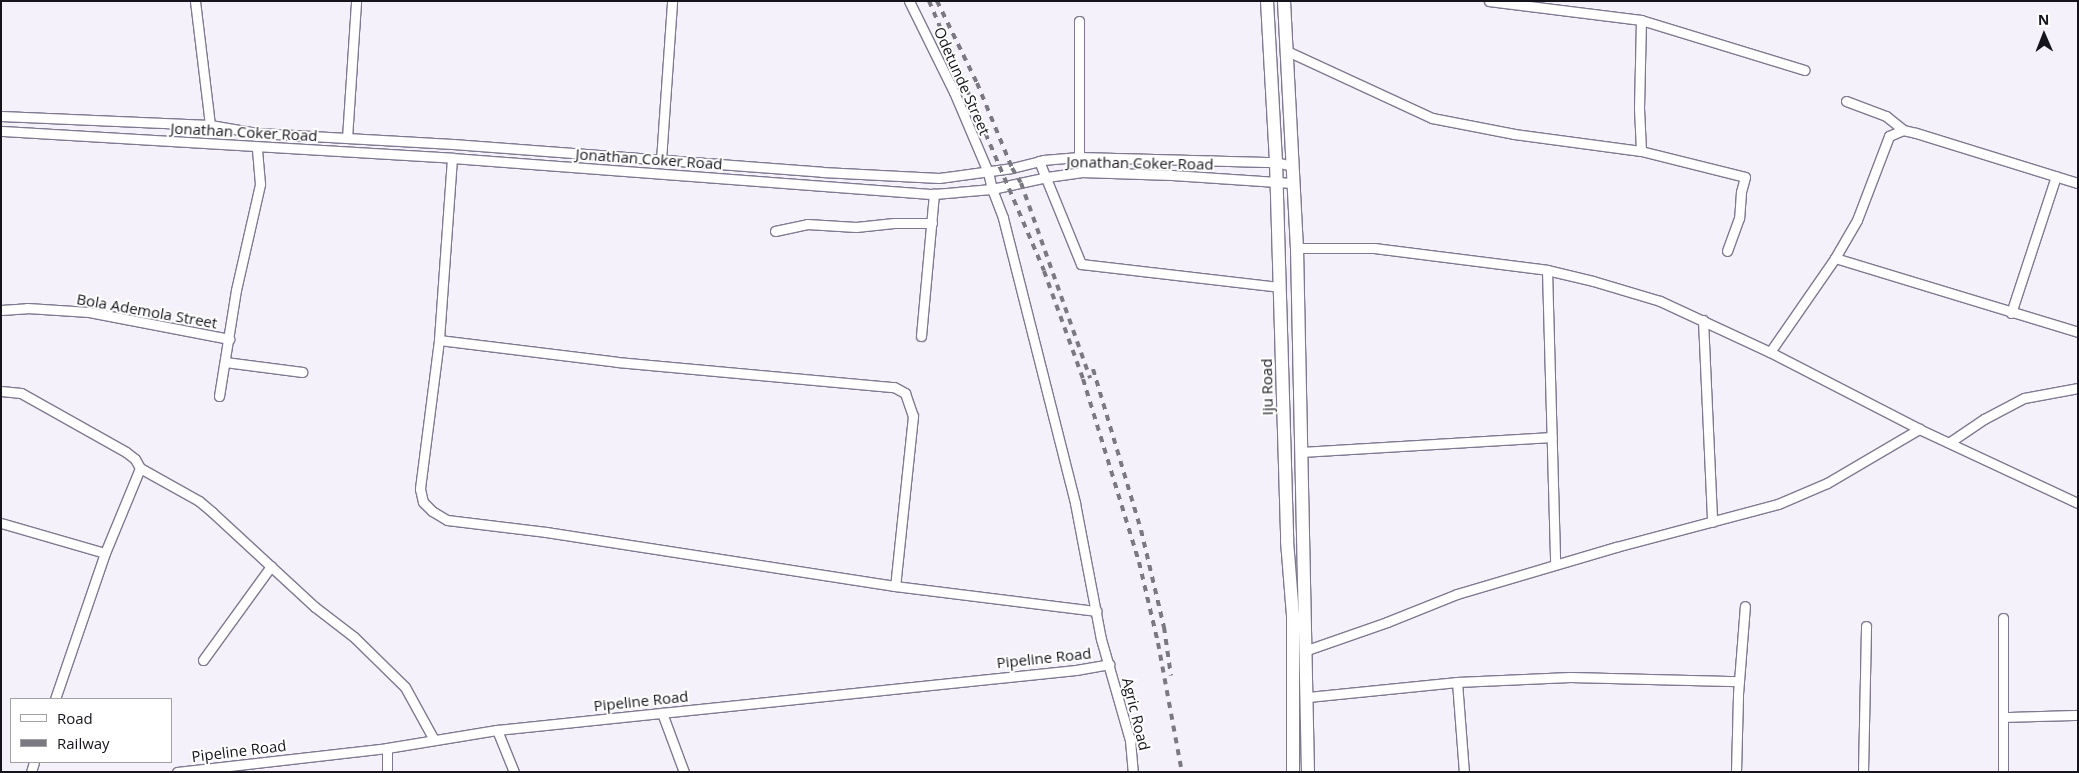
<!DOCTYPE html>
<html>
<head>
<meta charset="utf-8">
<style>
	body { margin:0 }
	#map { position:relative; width:2079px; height:773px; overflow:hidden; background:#f4f1fb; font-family:"Open Sans",sans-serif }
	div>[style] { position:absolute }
	.roads { filter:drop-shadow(1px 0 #807990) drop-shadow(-1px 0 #807990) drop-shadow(0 1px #807990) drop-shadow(0 -1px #807990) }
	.street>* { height:9px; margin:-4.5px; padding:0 4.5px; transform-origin:4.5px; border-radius:4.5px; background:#fff }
	.secondary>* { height:12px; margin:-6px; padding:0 6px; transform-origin:6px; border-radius:6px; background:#fff }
	.rail>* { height:4px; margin-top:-2px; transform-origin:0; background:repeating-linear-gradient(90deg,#7a7881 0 6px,transparent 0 12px) }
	span { translate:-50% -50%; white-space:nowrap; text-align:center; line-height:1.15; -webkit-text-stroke:4px #fff; paint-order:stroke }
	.street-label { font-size:15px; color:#15131b }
	.frame { position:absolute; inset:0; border:2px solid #15131b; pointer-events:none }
	.legend { position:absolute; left:10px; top:698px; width:162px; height:65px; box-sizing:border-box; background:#fff; border:1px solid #a1a1a4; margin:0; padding:6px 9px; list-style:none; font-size:15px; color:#15131b }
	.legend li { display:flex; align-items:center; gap:10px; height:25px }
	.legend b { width:25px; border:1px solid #a1a1a4 }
	.north { position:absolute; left:2019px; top:10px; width:50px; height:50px; -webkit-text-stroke:4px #fff; paint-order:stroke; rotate:359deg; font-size:14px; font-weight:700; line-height:20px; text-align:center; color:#15131b }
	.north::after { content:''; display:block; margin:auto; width:18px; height:22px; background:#15131b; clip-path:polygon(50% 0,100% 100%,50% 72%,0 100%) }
</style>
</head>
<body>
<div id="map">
	<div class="roads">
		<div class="street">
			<i style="left:195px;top:1px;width:125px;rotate:83.1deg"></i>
			<i style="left:909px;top:1px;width:102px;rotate:63.7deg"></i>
			<i style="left:954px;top:92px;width:87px;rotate:67deg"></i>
			<i style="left:988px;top:172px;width:17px;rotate:77deg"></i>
			<i style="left:992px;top:189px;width:31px;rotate:69deg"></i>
			<i style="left:1003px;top:218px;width:294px;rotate:75.8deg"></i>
			<i style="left:1075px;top:503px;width:138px;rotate:79.2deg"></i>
			<i style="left:1101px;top:639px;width:105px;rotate:74deg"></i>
			<i style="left:1130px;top:740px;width:32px;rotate:85deg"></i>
			<i style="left:1489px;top:1px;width:153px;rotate:7.1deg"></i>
			<i style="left:1641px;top:20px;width:171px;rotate:17deg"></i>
			<i style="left:1641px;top:20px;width:88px;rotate:91.3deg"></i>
			<i style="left:1639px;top:108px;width:43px;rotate:87.3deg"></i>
			<i style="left:1079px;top:21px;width:136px;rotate:90deg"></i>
			<i style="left:1287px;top:51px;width:160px;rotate:24.8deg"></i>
			<i style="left:1432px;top:118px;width:84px;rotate:11deg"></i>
			<i style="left:1514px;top:134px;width:128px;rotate:7.6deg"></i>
			<i style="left:1641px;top:151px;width:107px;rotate:14deg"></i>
			<i style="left:1745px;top:177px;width:16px;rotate:105deg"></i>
			<i style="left:1741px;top:192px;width:26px;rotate:94deg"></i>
			<i style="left:1739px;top:218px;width:35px;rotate:110deg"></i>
			<i style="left:1846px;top:101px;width:43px;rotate:20.6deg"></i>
			<i style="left:1886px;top:116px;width:22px;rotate:39deg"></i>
			<i style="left:1px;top:116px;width:209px;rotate:2.5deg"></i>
			<i style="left:210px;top:125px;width:49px;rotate:9.5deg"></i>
			<i style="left:258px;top:133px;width:195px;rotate:3.2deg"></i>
			<i style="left:453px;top:144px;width:370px;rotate:4.3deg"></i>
			<i style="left:822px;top:172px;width:117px;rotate:2.9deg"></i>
			<i style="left:939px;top:178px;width:74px;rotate:-7.8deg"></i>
			<i style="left:1012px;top:168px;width:32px;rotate:-14deg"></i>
			<i style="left:1043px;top:160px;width:36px;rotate:-5deg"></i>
			<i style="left:1079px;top:157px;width:197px;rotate:1.5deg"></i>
			<i style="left:1276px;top:162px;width:16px;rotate:14deg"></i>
			<i style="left:1px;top:131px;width:452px;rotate:3.4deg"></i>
			<i style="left:452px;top:158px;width:483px;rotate:4.3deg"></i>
			<i style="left:934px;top:194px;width:58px;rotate:-4.9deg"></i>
			<i style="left:992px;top:189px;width:56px;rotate:-12.3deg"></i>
			<i style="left:1047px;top:177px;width:34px;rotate:-8deg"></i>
			<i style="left:1081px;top:172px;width:91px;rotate:1.9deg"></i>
			<i style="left:1172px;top:175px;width:120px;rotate:3.8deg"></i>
			<i style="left:347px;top:138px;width:137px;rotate:-86.2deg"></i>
			<i style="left:452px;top:158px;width:182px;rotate:94.1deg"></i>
			<i style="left:439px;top:340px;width:150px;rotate:97.3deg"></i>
			<i style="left:420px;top:489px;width:13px;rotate:77deg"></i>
			<i style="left:423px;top:502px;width:13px;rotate:45deg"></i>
			<i style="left:432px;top:511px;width:17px;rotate:31deg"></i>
			<i style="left:447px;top:520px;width:100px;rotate:6.9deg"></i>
			<i style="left:546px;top:532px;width:353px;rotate:8.8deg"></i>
			<i style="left:895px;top:586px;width:203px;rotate:7.1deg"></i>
			<i style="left:661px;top:160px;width:159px;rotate:-86deg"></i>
			<i style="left:1039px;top:161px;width:111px;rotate:67.8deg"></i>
			<i style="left:1081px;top:264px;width:199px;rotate:6.6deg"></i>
			<i style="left:775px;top:231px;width:33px;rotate:-12deg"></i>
			<i style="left:807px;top:224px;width:49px;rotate:3.5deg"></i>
			<i style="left:856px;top:227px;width:38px;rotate:-6deg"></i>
			<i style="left:894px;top:223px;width:38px"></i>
			<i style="left:1297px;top:248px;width:77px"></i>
			<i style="left:1374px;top:248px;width:174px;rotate:7.2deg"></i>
			<i style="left:1547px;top:270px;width:47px;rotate:13.4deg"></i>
			<i style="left:1593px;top:281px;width:70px;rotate:16.6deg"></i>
			<i style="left:1660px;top:301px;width:121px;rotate:24.9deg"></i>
			<i style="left:1770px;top:352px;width:168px;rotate:27.3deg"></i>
			<i style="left:1919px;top:429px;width:175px;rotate:25deg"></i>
			<i style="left:1835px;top:258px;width:254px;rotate:16.9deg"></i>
			<i style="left:1547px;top:270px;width:294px;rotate:88.4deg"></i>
			<i style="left:1px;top:310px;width:26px;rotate:-4deg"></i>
			<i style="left:27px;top:308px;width:62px;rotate:3.7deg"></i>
			<i style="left:89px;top:312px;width:143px;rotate:10.9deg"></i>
			<i style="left:2011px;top:313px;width:144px;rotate:-71.8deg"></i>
			<i style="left:1703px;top:320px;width:202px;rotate:87.4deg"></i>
			<i style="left:921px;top:336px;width:143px;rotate:-84.8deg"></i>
			<i style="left:439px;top:340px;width:179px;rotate:7deg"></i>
			<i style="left:617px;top:362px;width:278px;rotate:5.2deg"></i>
			<i style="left:894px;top:387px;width:13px;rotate:29deg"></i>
			<i style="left:905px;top:393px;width:24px;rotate:71deg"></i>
			<i style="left:913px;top:416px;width:171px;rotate:96deg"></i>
			<i style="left:1770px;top:352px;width:114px;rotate:-55.3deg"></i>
			<i style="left:1835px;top:258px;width:44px;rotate:-59.9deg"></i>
			<i style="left:1857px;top:220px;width:90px;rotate:-69.1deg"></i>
			<i style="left:1889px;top:136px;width:15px;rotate:-23deg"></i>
			<i style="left:1903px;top:130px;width:13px;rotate:13deg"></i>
			<i style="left:1916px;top:133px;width:170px;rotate:17.2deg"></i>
			<i style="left:225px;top:362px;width:78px;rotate:7.4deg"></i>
			<i style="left:1px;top:391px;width:20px;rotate:6deg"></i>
			<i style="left:21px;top:393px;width:120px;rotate:29.3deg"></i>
			<i style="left:126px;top:452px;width:11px;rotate:38deg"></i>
			<i style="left:135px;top:459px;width:10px;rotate:61deg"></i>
			<i style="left:140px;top:468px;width:68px;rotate:29.2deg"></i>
			<i style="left:199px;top:501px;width:17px;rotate:40deg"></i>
			<i style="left:212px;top:512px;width:140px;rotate:42.7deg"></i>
			<i style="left:315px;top:607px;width:49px;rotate:37.6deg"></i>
			<i style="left:354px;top:637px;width:71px;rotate:44.4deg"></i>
			<i style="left:405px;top:687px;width:58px;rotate:61.2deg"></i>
			<i style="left:219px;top:396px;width:107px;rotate:-80.9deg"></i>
			<i style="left:236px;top:290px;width:109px;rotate:-77.2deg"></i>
			<i style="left:260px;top:184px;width:37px;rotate:-95deg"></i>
			<i style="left:1950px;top:442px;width:41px;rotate:-34.1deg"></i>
			<i style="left:1984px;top:419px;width:45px;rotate:-27.7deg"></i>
			<i style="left:2024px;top:398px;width:55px;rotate:-10.5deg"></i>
			<i style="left:1301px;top:452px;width:251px;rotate:-3.4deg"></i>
			<i style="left:1px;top:523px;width:108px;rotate:16.1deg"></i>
			<i style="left:2003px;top:618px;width:154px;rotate:90deg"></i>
			<i style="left:1307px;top:650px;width:85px;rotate:-19.3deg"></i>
			<i style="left:1387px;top:622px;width:75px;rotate:-21.8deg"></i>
			<i style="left:1457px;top:594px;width:166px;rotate:-16.5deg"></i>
			<i style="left:1616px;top:547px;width:168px;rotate:-14.9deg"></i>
			<i style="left:1778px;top:504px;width:53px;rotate:-23.2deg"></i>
			<i style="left:1827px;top:483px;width:107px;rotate:-30.4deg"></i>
			<i style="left:203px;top:660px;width:116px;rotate:-54.1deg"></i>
			<i style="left:1457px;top:682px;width:90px;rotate:85.6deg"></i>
			<i style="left:1308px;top:697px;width:150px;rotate:-5.7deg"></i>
			<i style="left:1457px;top:682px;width:113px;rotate:-2.5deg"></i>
			<i style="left:1570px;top:677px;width:169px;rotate:1.4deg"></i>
			<i style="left:55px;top:699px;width:154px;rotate:-71.1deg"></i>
			<i style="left:105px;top:553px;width:92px;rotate:-67.6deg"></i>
			<i style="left:662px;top:713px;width:63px;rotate:69.6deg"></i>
			<i style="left:2005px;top:717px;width:73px;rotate:-1.6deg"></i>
			<i style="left:497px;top:730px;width:45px;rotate:68deg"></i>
			<i style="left:31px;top:772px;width:10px;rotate:-73deg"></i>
			<i style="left:177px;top:772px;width:211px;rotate:-6.5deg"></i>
			<i style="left:387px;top:748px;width:111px;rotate:-9.3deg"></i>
			<i style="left:497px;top:730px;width:582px;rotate:-5.92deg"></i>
			<i style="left:1076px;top:670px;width:34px;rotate:-10deg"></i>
			<i style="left:387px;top:772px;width:24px;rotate:-90deg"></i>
			<i style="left:1736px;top:772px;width:78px;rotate:-88.5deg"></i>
			<i style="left:1738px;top:694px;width:88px;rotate:-85.5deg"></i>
			<i style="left:1863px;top:772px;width:146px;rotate:-88.8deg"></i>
		</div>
		<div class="secondary">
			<i style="left:1267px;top:1px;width:161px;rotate:86.8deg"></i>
			<i style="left:1276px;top:162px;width:379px;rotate:88.3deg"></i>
			<i style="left:1287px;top:541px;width:74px;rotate:85.4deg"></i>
			<i style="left:1293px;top:615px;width:157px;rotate:90deg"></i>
			<i style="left:1284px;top:1px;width:247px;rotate:87deg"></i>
			<i style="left:1297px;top:248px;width:524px;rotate:88.8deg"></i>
		</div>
	</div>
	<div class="rail">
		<i style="left:929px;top:1px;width:293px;rotate:66.9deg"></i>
		<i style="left:1044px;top:271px;width:115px;rotate:70.1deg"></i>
		<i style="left:1083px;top:379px;width:191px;rotate:73deg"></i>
		<i style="left:1139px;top:562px;width:83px;rotate:76.8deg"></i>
		<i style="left:1158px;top:643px;width:131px;rotate:79.5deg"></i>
		<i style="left:937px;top:1px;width:91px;rotate:64deg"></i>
		<i style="left:977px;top:83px;width:92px;rotate:67.6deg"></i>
		<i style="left:1012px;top:168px;width:17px;rotate:59deg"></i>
		<i style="left:1021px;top:183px;width:207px;rotate:70.5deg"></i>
		<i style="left:1093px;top:369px;width:168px;rotate:73.4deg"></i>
		<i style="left:1141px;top:530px;width:100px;rotate:76.7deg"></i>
		<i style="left:1164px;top:627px;width:49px;rotate:81.9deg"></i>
	</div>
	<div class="street-label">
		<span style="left:962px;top:81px;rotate:66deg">Odetunde Street</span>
		<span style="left:244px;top:132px;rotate:3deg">Jonathan Coker Road</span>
		<span style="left:649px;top:159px;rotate:4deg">Jonathan Coker Road</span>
		<span style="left:1140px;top:163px;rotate:1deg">Jonathan Coker Road</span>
		<span style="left:147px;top:311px;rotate:10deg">Bola Ademola Street</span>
		<span style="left:1267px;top:387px;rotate:-91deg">Iju Road</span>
		<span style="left:1044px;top:658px;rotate:-6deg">Pipeline Road</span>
		<span style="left:641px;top:701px;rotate:-6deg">Pipeline Road</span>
		<span style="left:1136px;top:714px;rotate:76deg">Agric Road</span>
		<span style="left:239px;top:751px;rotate:-7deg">Pipeline Road</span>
	</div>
	<div class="frame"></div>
	<ul class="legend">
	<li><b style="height:6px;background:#fff"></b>Road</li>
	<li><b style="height:6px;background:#7a7881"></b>Railway</li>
	</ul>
	<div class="north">N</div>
</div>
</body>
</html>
